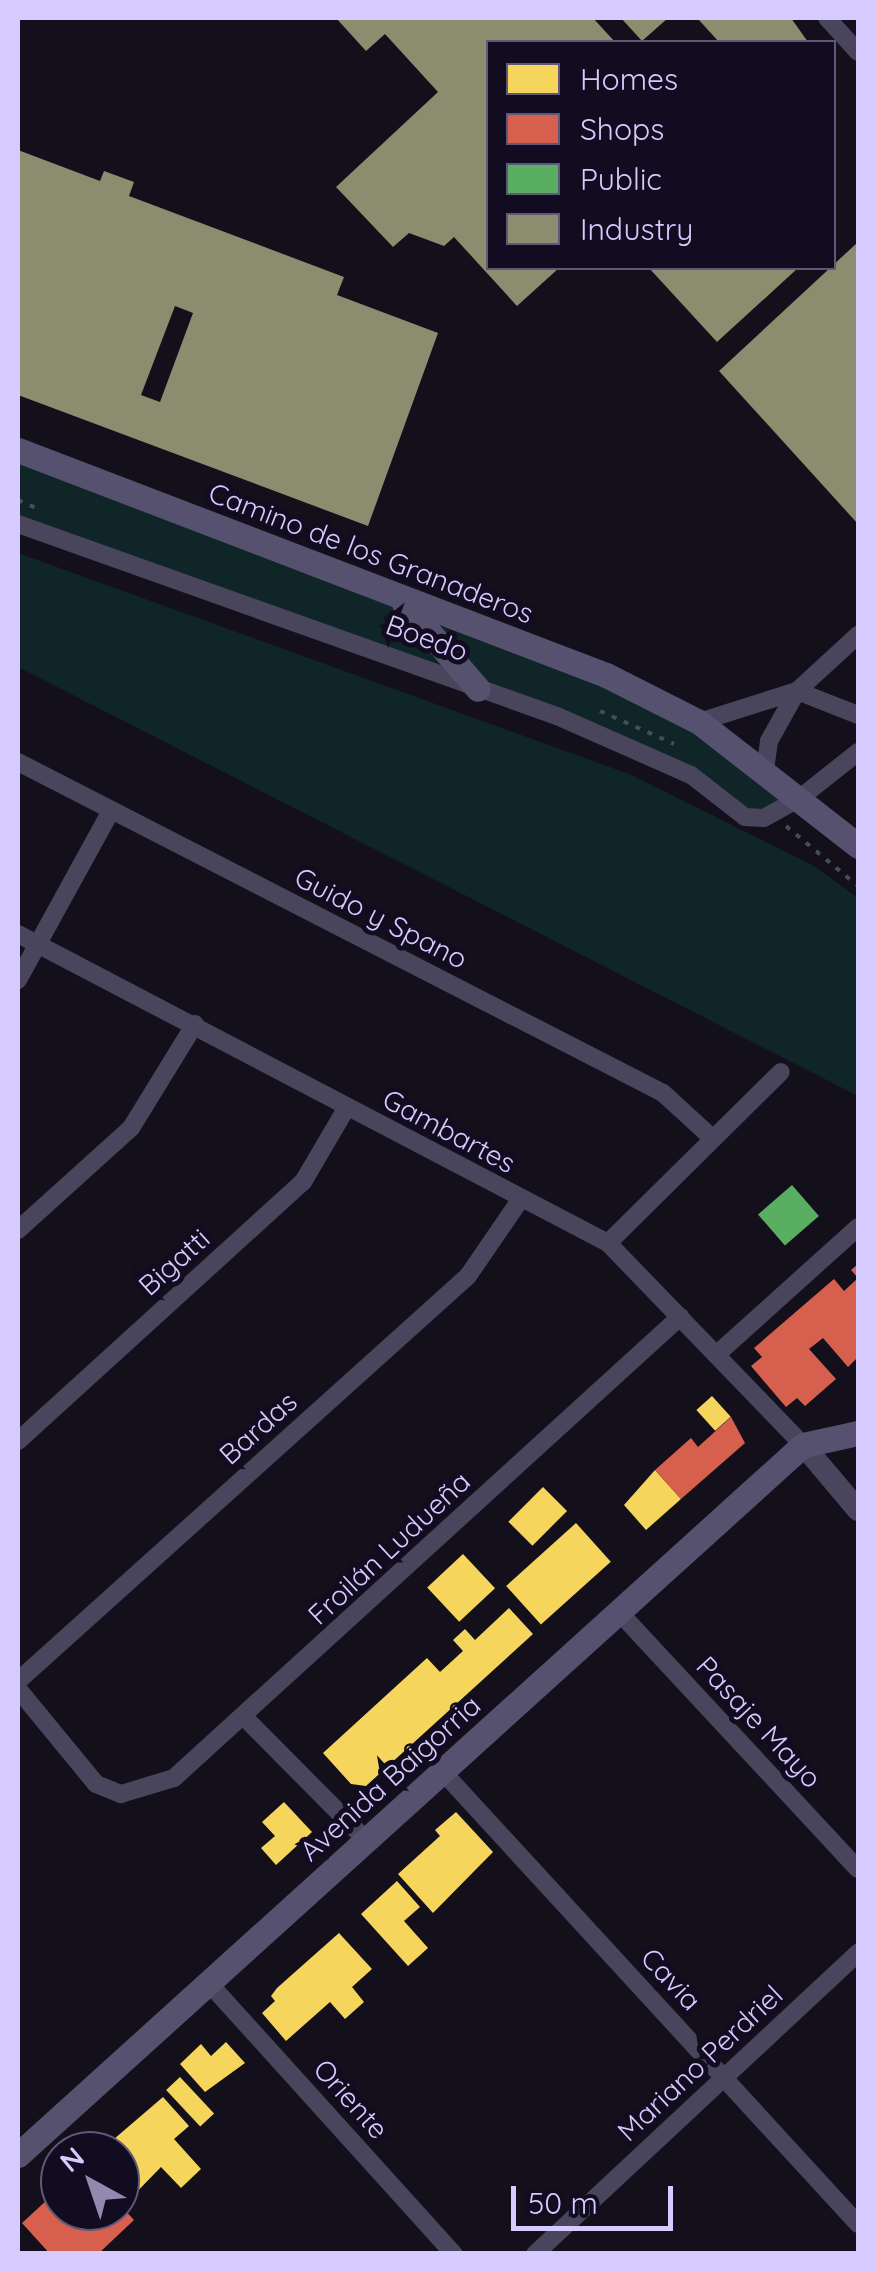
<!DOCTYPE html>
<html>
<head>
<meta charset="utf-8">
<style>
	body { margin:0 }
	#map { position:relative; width:876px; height:2271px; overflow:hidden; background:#13101b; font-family:Quicksand,sans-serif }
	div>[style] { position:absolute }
	.green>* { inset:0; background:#102527 }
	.homes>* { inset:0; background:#f6d55c; transform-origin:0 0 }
	.shops>* { inset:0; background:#d6604d }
	.public>* { inset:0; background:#5aae61; transform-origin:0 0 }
	.industry>* { inset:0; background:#8c8c6e }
	.path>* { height:4px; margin-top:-2px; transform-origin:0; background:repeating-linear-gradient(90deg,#434e5c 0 5px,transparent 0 13px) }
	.minor>* { height:18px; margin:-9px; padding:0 9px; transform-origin:9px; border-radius:9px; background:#49455c }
	.tertiary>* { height:22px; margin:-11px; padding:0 11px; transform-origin:11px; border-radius:11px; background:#49455c }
	.secondary>* { height:25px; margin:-12.5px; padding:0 12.5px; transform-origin:12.5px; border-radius:12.5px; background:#55516f }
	span { translate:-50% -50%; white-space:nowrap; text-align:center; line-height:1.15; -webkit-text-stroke:10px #110c1f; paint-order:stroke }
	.street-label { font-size:28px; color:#d6caff }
	.frame { position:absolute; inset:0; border:20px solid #d6caff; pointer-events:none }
	.legend { position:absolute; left:486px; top:40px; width:350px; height:230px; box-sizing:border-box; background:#110c1f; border:2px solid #605879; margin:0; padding:12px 18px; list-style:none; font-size:30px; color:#d6caff }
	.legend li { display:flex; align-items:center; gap:20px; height:50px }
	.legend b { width:50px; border:2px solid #605879 }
	.north { position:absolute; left:40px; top:2131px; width:100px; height:100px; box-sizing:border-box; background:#110c1f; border:2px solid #605879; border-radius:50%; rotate:320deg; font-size:28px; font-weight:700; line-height:40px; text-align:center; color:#d6caff }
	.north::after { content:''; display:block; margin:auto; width:35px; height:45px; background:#9289af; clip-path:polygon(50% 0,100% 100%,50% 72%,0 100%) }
	.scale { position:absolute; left:511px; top:2186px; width:162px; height:45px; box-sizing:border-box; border:5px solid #d6caff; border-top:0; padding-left:12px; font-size:30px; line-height:35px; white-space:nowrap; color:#d6caff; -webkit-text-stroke:8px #110c1f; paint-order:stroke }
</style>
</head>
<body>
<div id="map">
	<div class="green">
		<i style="clip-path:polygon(18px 450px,606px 675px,800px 798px,745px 817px,691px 775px,18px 524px)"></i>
		<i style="clip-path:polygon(18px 553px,629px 774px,814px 866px,858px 898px,858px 1096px,18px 667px)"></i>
	</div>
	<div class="homes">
		<i style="left:712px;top:1396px;width:28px;height:21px;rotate:48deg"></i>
		<i style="clip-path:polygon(655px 1470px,681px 1499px,646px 1530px,624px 1505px)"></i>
		<i style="left:543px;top:1487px;width:34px;height:49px;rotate:45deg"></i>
		<i style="left:576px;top:1523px;width:52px;height:94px;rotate:48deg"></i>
		<i style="left:463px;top:1554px;width:47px;height:49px;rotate:47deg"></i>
		<i style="clip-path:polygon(509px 1608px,533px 1634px,366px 1786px,351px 1784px,323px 1753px,427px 1658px,440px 1672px,463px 1651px,453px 1640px,465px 1629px,475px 1640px)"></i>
		<i style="clip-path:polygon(284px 1802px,312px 1832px,276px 1865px,261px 1848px,275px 1836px,262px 1822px)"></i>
		<i style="clip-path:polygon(456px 1812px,493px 1852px,433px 1913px,398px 1874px,440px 1836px,435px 1830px)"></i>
		<i style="clip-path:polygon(397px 1881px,420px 1907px,404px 1921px,428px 1948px,408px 1966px,361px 1914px)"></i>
		<i style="clip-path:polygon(339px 1933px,372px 1969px,352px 1987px,364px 2002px,345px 2019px,330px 2002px,286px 2041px,262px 2013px,275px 2001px,271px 1996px,277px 1988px)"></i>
		<i style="clip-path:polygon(226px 2042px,245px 2063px,205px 2092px,180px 2064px,201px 2044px,211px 2056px)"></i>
		<i style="left:180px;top:2077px;width:50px;height:19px;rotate:47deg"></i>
		<i style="clip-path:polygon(163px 2097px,189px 2126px,174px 2139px,201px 2169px,181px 2188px,161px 2167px,122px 2207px,120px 2151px,100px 2151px)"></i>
	</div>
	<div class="shops">
		<i style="clip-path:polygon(858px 1264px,858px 1357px,848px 1367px,823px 1338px,809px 1349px,836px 1379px,805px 1406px,797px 1398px,786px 1407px,751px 1366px,762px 1357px,754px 1348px,834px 1279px,844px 1291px,858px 1278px,851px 1270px)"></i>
		<i style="clip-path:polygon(731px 1417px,745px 1443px,681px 1499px,655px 1470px,691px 1438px,698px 1447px)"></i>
		<i style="clip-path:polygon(60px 2188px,60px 2211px,120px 2211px,120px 2205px,134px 2220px,98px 2254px,50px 2254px,22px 2223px)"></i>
	</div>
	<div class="public">
		<i style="left:792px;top:1185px;width:41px;height:45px;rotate:49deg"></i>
	</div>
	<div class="industry">
		<i style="clip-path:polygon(336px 18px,593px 18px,615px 42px,488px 42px,488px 268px,559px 268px,517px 306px,454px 237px,444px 246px,409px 233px,393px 247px,336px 187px,438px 92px,385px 34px,366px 51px)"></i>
		<i style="clip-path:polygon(621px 18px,668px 18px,642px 41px)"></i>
		<i style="clip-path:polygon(791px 18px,808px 42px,719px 42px,698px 19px)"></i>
		<i style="clip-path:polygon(evenodd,18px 150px,100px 181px,104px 171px,134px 182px,129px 196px,344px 277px,337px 295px,438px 333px,368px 526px,18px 395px,18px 150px,175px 306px,193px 313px,160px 402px,141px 395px,175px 306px)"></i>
		<i style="clip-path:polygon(858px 242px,858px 524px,719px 371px)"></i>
		<i style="clip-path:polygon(649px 268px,798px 268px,717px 342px)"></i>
	</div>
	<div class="path">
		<i style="left:18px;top:500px;width:20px;rotate:24deg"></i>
		<i style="left:600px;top:711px;width:81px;rotate:24deg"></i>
		<i style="left:786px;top:826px;width:94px;rotate:39.8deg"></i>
	</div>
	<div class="minor">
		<i style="left:827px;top:18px;width:46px;rotate:47.6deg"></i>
		<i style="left:18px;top:524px;width:572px;rotate:19.61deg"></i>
		<i style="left:557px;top:716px;width:146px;rotate:23.8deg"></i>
		<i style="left:691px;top:775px;width:68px;rotate:37.9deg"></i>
		<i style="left:745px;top:817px;width:19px;rotate:3deg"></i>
		<i style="left:764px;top:818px;width:41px;rotate:-29.1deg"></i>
		<i style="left:800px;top:798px;width:74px;rotate:-38.4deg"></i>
		<i style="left:699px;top:722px;width:103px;rotate:-17.6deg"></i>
		<i style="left:797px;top:691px;width:66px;rotate:21.5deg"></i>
		<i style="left:18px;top:762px;width:725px;rotate:27.17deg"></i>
		<i style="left:663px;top:1093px;width:65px;rotate:42.5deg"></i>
		<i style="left:765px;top:770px;width:29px;rotate:-82deg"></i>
		<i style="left:769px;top:741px;width:57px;rotate:-60.8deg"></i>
		<i style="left:797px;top:691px;width:83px;rotate:-42.6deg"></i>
		<i style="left:18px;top:934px;width:666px;rotate:27.64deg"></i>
		<i style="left:608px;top:1243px;width:281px;rotate:46deg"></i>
		<i style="left:18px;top:980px;width:193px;rotate:-61.2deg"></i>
		<i style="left:18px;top:1230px;width:152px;rotate:-42.1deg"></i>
		<i style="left:131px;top:1128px;width:122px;rotate:-58.4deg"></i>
		<i style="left:608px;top:1243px;width:243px;rotate:-44.7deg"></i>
		<i style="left:716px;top:1355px;width:191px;rotate:-42deg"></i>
		<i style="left:18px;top:1441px;width:385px;rotate:-42.3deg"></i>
		<i style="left:303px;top:1182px;width:87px;rotate:-59.6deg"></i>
		<i style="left:619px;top:1612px;width:351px;rotate:47.1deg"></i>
		<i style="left:18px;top:1681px;width:605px;rotate:-41.99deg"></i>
		<i style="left:468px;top:1276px;width:92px;rotate:-55.6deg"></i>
		<i style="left:18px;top:1689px;width:123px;rotate:50.6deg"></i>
		<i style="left:96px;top:1784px;width:27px;rotate:22deg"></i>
		<i style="left:121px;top:1794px;width:55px;rotate:-16.8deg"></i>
		<i style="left:174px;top:1778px;width:685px;rotate:-42.34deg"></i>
		<i style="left:245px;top:1718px;width:172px;rotate:45.2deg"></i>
		<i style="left:442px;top:1771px;width:615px;rotate:47.44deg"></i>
		<i style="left:208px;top:1982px;width:367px;rotate:47.9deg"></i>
		<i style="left:535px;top:2254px;width:442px;rotate:-43deg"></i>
	</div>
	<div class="tertiary">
		<i style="left:803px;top:1445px;width:85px;rotate:49.8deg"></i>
	</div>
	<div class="secondary">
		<i style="left:18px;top:450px;width:630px;rotate:20.94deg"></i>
		<i style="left:606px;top:675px;width:104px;rotate:26.8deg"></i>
		<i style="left:699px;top:722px;width:202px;rotate:37.9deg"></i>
		<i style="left:404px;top:603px;width:113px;rotate:49.3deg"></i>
		<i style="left:18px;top:2155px;width:1058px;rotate:-42.13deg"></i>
		<i style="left:803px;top:1445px;width:56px;rotate:-12.3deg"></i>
	</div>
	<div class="street-label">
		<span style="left:371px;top:553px;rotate:21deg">Camino de los Granaderos</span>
		<span style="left:427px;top:638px;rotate:20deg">Boedo</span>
		<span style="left:381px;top:918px;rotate:27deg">Guido y Spano</span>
		<span style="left:449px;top:1131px;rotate:28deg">Gambartes</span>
		<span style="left:174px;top:1262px;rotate:-42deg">Bigatti</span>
		<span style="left:258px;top:1428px;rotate:-42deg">Bardas</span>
		<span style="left:389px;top:1548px;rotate:-43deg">Froilán Ludueña</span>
		<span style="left:759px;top:1722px;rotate:47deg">Pasaje Mayo</span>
		<span style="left:390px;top:1778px;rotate:-42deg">Avenida Baigorria</span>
		<span style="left:671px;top:1979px;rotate:47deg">Cavia</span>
		<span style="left:700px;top:2063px;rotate:-43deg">Mariano Perdriel</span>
		<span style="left:351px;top:2099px;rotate:48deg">Oriente</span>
	</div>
	<div class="frame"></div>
	<ul class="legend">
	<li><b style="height:28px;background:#f6d55c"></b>Homes</li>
	<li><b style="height:28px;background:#d6604d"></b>Shops</li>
	<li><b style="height:28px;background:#5aae61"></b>Public</li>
	<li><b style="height:28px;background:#8c8c6e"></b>Industry</li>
	</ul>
	<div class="north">N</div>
	<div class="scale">50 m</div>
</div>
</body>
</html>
